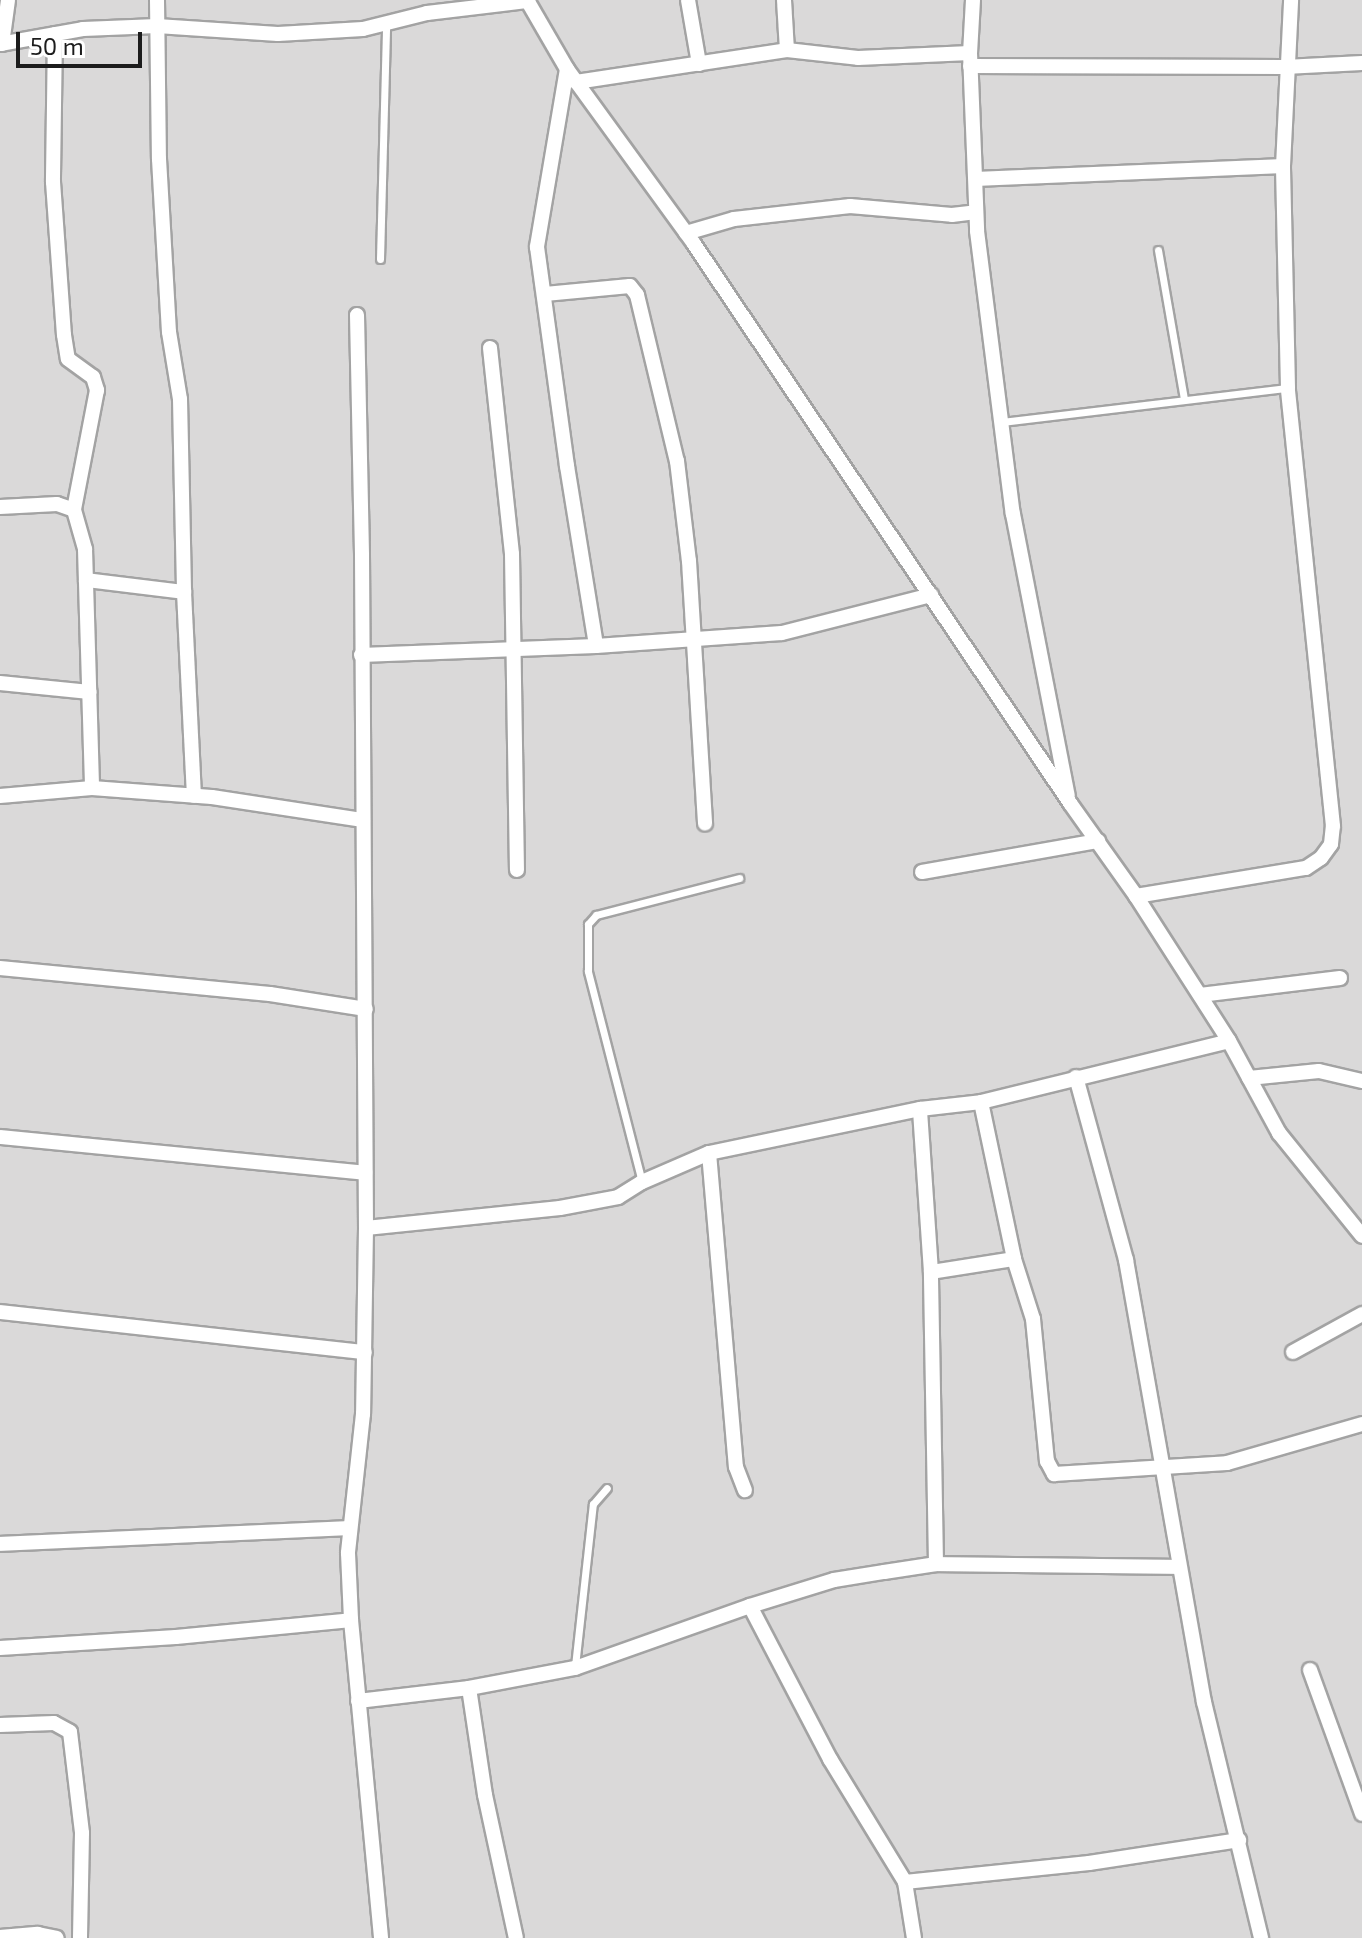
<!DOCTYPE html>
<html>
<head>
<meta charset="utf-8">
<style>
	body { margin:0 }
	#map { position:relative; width:1362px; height:1938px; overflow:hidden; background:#eeece0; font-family:"Exo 2",sans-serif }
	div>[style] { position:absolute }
	.residential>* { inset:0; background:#dad9d9; transform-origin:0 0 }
	.roads { filter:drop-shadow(2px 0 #a3a3a3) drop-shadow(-2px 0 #a3a3a3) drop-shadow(0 2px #a3a3a3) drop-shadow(0 -2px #a3a3a3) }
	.service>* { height:7px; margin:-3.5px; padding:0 3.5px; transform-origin:3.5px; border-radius:3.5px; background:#fff }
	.minor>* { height:14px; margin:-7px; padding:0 7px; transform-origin:7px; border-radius:7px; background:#fff }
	span { translate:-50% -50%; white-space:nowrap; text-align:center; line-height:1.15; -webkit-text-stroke:6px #fff; paint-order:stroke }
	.scale { position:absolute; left:16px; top:32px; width:126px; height:36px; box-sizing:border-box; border:4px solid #1c1c1c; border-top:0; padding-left:10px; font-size:24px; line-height:28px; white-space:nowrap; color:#1c1c1c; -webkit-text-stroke:6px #fff; paint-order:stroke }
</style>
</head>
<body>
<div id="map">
	<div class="residential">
		<i style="left:0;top:0;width:1362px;height:1938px"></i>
	</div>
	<div class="roads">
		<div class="service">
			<i style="left:1158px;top:250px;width:151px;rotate:80.1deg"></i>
			<i style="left:380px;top:259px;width:236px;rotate:-88.5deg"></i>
			<i style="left:1001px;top:422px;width:289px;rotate:-6.8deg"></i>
			<i style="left:642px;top:1182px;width:218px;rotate:-104.4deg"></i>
			<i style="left:588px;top:971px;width:47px;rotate:-90deg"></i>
			<i style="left:588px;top:924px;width:12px;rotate:-48deg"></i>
			<i style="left:596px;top:915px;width:148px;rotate:-14.5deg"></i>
			<i style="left:575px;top:1666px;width:163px;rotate:-83.7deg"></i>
			<i style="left:593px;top:1504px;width:21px;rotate:-49deg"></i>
		</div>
		<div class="minor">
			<i style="left:157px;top:0;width:159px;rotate:89.3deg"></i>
			<i style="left:159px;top:159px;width:173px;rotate:86.7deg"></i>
			<i style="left:169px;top:332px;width:68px;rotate:80.7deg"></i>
			<i style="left:180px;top:399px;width:193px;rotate:88.8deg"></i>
			<i style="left:184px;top:592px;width:204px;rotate:87.2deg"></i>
			<i style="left:527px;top:0;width:80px;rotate:59.9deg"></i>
			<i style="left:567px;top:69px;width:216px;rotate:54deg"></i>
			<i style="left:694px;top:244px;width:674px;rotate:56.07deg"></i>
			<i style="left:1070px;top:803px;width:114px;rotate:54.6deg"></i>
			<i style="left:1136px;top:896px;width:172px;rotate:57.3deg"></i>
			<i style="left:1229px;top:1041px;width:105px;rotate:61.5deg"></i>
			<i style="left:1279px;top:1133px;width:132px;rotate:51.1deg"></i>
			<i style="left:688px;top:0;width:65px;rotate:80.2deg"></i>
			<i style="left:784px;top:0;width:50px;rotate:86.6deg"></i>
			<i style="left:973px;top:0;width:53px;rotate:93.2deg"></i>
			<i style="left:970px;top:53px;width:178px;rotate:87.7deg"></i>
			<i style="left:977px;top:231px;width:285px;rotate:82.8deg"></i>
			<i style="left:1013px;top:514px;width:287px;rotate:79deg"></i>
			<i style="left:55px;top:34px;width:148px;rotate:90.8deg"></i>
			<i style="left:53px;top:182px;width:153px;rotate:85.9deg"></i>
			<i style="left:64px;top:335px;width:24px;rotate:81deg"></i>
			<i style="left:68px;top:359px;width:31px;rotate:36deg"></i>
			<i style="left:93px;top:377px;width:14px;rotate:73deg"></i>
			<i style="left:97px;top:390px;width:122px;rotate:100.9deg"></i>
			<i style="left:74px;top:510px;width:41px;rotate:74.2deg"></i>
			<i style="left:85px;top:549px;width:239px;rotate:88.3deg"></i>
			<i style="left:0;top:44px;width:84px;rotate:-10.2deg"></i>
			<i style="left:83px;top:29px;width:74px;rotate:-2.3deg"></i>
			<i style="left:157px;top:26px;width:121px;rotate:3.8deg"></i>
			<i style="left:278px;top:34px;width:85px;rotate:-3.4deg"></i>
			<i style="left:363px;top:29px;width:66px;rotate:-14deg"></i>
			<i style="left:427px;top:13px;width:102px;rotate:-6.8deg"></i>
			<i style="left:2px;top:44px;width:44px;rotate:-82.2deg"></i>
			<i style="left:970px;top:66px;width:315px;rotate:0.2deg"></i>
			<i style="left:1285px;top:67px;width:77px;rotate:-3deg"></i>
			<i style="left:567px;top:69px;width:181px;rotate:99.6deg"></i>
			<i style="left:537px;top:247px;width:221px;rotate:82.2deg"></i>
			<i style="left:567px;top:466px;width:182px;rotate:80.8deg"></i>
			<i style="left:576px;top:82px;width:213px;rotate:-8.6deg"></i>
			<i style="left:787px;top:50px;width:71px;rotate:6.4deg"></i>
			<i style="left:858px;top:58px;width:112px;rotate:-2.6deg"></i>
			<i style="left:976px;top:179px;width:307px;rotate:-2.4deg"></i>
			<i style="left:686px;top:233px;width:50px;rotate:-16.3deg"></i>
			<i style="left:734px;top:219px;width:117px;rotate:-6.4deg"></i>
			<i style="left:850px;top:206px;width:102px;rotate:5deg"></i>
			<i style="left:952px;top:215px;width:24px;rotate:-7deg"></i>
			<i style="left:545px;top:294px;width:85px;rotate:-5.4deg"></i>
			<i style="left:630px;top:286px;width:11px;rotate:52deg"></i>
			<i style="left:637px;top:295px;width:171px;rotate:76.5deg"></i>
			<i style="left:677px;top:461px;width:101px;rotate:83.2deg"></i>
			<i style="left:689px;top:561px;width:263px;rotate:86.5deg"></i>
			<i style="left:357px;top:315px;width:240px;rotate:88.8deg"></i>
			<i style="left:362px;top:555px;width:673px;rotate:89.66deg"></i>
			<i style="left:366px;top:1228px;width:186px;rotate:90.9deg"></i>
			<i style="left:363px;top:1414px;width:140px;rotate:96.2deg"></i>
			<i style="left:348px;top:1553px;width:67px;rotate:87.4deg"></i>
			<i style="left:351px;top:1620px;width:319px;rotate:84.6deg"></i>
			<i style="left:490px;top:348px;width:207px;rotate:83.9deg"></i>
			<i style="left:512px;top:554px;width:316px;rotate:89.1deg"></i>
			<i style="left:0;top:507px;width:57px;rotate:-3deg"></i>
			<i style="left:57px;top:504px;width:18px;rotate:19deg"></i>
			<i style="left:86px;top:580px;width:99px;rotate:7deg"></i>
			<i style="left:361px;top:655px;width:235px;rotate:-2.2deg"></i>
			<i style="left:596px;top:646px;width:186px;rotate:-4deg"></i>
			<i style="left:782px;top:633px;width:154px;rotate:-14.3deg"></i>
			<i style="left:0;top:683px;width:90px;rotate:5.7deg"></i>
			<i style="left:0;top:796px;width:92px;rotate:-5deg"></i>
			<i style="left:92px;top:788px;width:120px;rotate:4.3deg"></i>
			<i style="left:212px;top:797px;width:153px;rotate:8.7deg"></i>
			<i style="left:922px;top:872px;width:179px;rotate:-10deg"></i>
			<i style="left:1136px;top:896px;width:172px;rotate:-9.4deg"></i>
			<i style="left:1306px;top:868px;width:18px;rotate:-34deg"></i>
			<i style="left:1321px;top:858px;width:17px;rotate:-54deg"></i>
			<i style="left:1331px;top:844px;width:18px;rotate:-84deg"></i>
			<i style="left:1333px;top:826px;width:440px;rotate:-95.9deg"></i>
			<i style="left:1288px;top:388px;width:222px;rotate:-91.3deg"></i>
			<i style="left:1283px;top:166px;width:166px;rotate:-87.2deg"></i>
			<i style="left:0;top:968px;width:271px;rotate:5.5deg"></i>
			<i style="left:270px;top:994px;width:97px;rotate:8.9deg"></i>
			<i style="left:1200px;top:995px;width:141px;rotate:-6.9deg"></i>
			<i style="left:1076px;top:1077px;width:190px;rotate:74.7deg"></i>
			<i style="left:1126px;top:1260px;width:449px;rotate:80deg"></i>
			<i style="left:1204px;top:1702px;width:243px;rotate:76.4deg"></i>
			<i style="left:1249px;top:1078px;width:70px;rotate:-5.7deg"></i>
			<i style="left:1319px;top:1071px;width:44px;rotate:13.1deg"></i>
			<i style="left:981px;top:1102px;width:160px;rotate:78.1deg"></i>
			<i style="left:1014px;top:1259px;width:63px;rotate:72.4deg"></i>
			<i style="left:1033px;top:1319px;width:143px;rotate:84.4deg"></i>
			<i style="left:1047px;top:1461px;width:15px;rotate:62deg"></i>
			<i style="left:1054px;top:1474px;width:173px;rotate:-3.6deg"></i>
			<i style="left:1227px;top:1463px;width:141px;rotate:-16.1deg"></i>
			<i style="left:0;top:1137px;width:367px;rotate:5.6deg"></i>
			<i style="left:709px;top:1153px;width:315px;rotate:85.1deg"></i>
			<i style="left:736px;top:1467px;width:25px;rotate:69deg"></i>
			<i style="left:366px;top:1228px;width:195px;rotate:-5.9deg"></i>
			<i style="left:560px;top:1208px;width:59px;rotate:-10.7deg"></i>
			<i style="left:618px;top:1197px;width:28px;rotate:-32deg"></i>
			<i style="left:642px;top:1182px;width:73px;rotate:-23.4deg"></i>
			<i style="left:709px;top:1153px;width:216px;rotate:-11.8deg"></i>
			<i style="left:931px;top:1272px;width:84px;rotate:-8.9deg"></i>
			<i style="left:0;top:1312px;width:367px;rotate:6.3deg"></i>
			<i style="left:1293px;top:1352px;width:79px;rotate:-28.8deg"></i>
			<i style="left:0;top:1544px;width:349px;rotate:-2.6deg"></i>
			<i style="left:936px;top:1564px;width:292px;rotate:-91deg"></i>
			<i style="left:931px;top:1272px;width:163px;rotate:-93.9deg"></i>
			<i style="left:920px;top:1109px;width:61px;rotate:-6.5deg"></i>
			<i style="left:981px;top:1102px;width:255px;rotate:-13.8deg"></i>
			<i style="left:750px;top:1606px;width:173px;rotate:62.4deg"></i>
			<i style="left:830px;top:1759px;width:144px;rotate:58.6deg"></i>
			<i style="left:905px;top:1882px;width:57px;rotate:80.9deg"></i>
			<i style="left:0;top:1648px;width:176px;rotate:-3.6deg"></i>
			<i style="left:176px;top:1637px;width:176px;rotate:-5.5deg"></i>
			<i style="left:1310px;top:1670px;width:153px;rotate:70.1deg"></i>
			<i style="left:469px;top:1688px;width:108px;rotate:81.5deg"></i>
			<i style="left:485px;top:1795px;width:146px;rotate:77.8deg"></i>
			<i style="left:358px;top:1701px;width:112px;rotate:-6.7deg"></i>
			<i style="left:469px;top:1688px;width:108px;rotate:-10.7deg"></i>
			<i style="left:575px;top:1668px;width:186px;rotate:-19.5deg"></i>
			<i style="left:750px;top:1606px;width:88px;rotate:-17.2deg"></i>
			<i style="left:834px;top:1580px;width:51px;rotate:-9.1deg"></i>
			<i style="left:884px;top:1572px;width:53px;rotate:-8.7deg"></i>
			<i style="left:936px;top:1564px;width:243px;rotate:0.7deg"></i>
			<i style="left:0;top:1725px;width:54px;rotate:-2.1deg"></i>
			<i style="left:54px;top:1723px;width:18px;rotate:29deg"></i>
			<i style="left:70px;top:1732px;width:102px;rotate:83.2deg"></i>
			<i style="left:82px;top:1833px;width:105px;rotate:91.1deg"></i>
			<i style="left:905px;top:1882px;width:185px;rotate:-5.9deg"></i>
			<i style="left:1089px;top:1863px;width:152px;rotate:-8.7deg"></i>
			<i style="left:0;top:1937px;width:38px;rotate:-5deg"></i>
			<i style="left:38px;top:1934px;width:19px;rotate:12deg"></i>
		</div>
	</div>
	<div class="scale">50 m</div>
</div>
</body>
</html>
